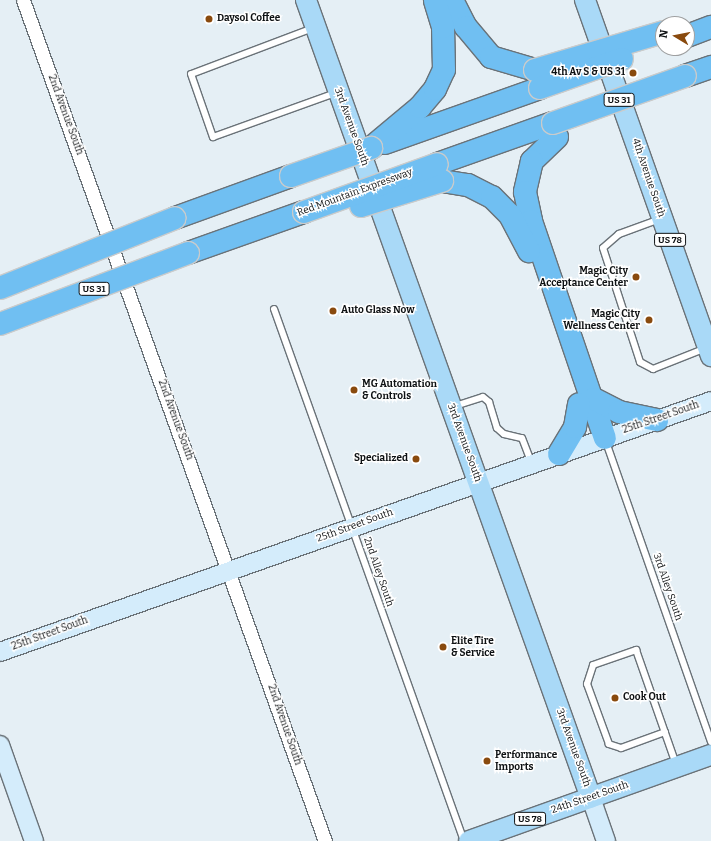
<!DOCTYPE html>
<html>
<head>
<meta charset="utf-8">
<style>
	body { margin:0 }
	#map { position:relative; width:711px; height:841px; overflow:hidden; background:#e5eff5; font-family:Bitter,serif }
	div>[style] { position:absolute }
	.roads { filter:drop-shadow(1px 0 #6a7278) drop-shadow(-1px 0 #6a7278) drop-shadow(0 1px #6a7278) drop-shadow(0 -1px #6a7278) }
	.lane>* { height:6px; margin:-3px; padding:0 3px; transform-origin:3px; border-radius:3px; background:#fff }
	.street>* { height:13px; margin:-6.5px; padding:0 6.5px; transform-origin:6.5px; border-radius:6.5px; background:#fff }
	.secondary>* { height:18px; margin:-9px; padding:0 9px; transform-origin:9px; border-radius:9px; background:#d4ecfb }
	.primary>* { height:20px; margin:-10px; padding:0 10px; transform-origin:10px; border-radius:10px; background:#a9d9f7 }
	.highway>* { height:22px; margin:-11px; padding:0 11px; transform-origin:11px; border-radius:11px; background:#70bff2 }
	.bridges { filter:drop-shadow(1px 0 #cacbcb) drop-shadow(-1px 0 #cacbcb) drop-shadow(0 1px #cacbcb) drop-shadow(0 -1px #cacbcb) }
	.highway-bridge>* { height:22px; margin:-11px; padding:0 11px; transform-origin:11px; border-radius:11px; background:#70bff2 }
	.dots>* { width:11px; height:11px; translate:-50% -50%; box-sizing:border-box; border:2px solid #fff; border-radius:50% }
	span { translate:-50% -50%; white-space:nowrap; text-align:center; line-height:1.15; -webkit-text-stroke:3px #fff; paint-order:stroke }
	.shield-label span { padding:1px 3px; background:#fff; border:1px solid; border-radius:3px; -webkit-text-stroke-width:0 }
	.shield-label { font-size:9px; color:#0e1113; font-weight:700 }
	.poi-label { font-size:10px; color:#0e1113; font-weight:700 }
	.left { translate:0 -50%; text-align:left }
	.right { translate:-100% -50%; text-align:right }
	.street-label { font-size:10px; color:#0e1113 }
	.north { position:absolute; left:655px; top:16px; width:40px; height:40px; box-sizing:border-box; background:#fff; border:1px solid #9fa0a1; border-radius:50%; rotate:280deg; font-size:11px; font-weight:700; line-height:16px; text-align:center; color:#0e1113 }
	.north::after { content:''; display:block; margin:auto; width:14px; height:18px; background:#894a0e; clip-path:polygon(50% 0,100% 100%,50% 72%,0 100%) }
</style>
</head>
<body>
<div id="map">
	<div class="roads">
		<div class="lane">
			<i style="left:313px;top:28px;width:130px;rotate:159.3deg"></i>
			<i style="left:191px;top:74px;width:67px;rotate:70.8deg"></i>
			<i style="left:213px;top:137px;width:130px;rotate:-19.8deg"></i>
			<i style="left:660px;top:219px;width:44px;rotate:159.9deg"></i>
			<i style="left:619px;top:234px;width:21px;rotate:139deg"></i>
			<i style="left:603px;top:248px;width:120px;rotate:72deg"></i>
			<i style="left:640px;top:362px;width:15px;rotate:28deg"></i>
			<i style="left:653px;top:369px;width:57px;rotate:-21.6deg"></i>
			<i style="left:274px;top:309px;width:565px;rotate:70.35deg"></i>
			<i style="left:455px;top:406px;width:29px;rotate:-18deg"></i>
			<i style="left:483px;top:397px;width:8px;rotate:40deg"></i>
			<i style="left:489px;top:402px;width:27px;rotate:73deg"></i>
			<i style="left:497px;top:428px;width:9px;rotate:41deg"></i>
			<i style="left:504px;top:434px;width:18px;rotate:13deg"></i>
			<i style="left:522px;top:438px;width:28px;rotate:69deg"></i>
			<i style="left:606px;top:442px;width:318px;rotate:70.7deg"></i>
			<i style="left:665px;top:732px;width:47px;rotate:160deg"></i>
			<i style="left:621px;top:748px;width:13px;rotate:-162deg"></i>
			<i style="left:609px;top:744px;width:64px;rotate:-110.1deg"></i>
			<i style="left:587px;top:684px;width:20px;rotate:-72deg"></i>
			<i style="left:593px;top:665px;width:46px;rotate:-19.2deg"></i>
			<i style="left:636px;top:650px;width:121px;rotate:70.7deg"></i>
		</div>
		<div class="street">
			<i style="left:23px;top:0;width:894px;rotate:70.25deg"></i>
		</div>
		<div class="secondary">
			<i style="left:0;top:652px;width:754px;rotate:-19.44deg"></i>
			<i style="left:0;top:745px;width:102px;rotate:70.5deg"></i>
			<i style="left:591px;top:798px;width:46px;rotate:70.8deg"></i>
		</div>
		<div class="primary">
			<i style="left:306px;top:0;width:847px;rotate:70.35deg"></i>
			<i style="left:585px;top:0;width:378px;rotate:70.5deg"></i>
			<i style="left:469px;top:841px;width:257px;rotate:-19.6deg"></i>
		</div>
		<div class="highway">
			<i style="left:452px;top:0;width:30px;rotate:63deg"></i>
			<i style="left:466px;top:27px;width:39px;rotate:50deg"></i>
			<i style="left:491px;top:57px;width:46px;rotate:16.5deg"></i>
			<i style="left:687px;top:36px;width:26px;rotate:-21deg"></i>
			<i style="left:685px;top:76px;width:28px;rotate:-19deg"></i>
			<i style="left:557px;top:137px;width:35px;rotate:136deg"></i>
			<i style="left:532px;top:161px;width:32px;rotate:103deg"></i>
			<i style="left:525px;top:192px;width:30px;rotate:78deg"></i>
			<i style="left:531px;top:221px;width:229px;rotate:71.2deg"></i>
			<i style="left:385px;top:143px;width:164px;rotate:-19.5deg"></i>
			<i style="left:371px;top:148px;width:64px;rotate:-39.9deg"></i>
			<i style="left:420px;top:107px;width:23px;rotate:-50deg"></i>
			<i style="left:435px;top:89px;width:21px;rotate:-65deg"></i>
			<i style="left:444px;top:70px;width:43px;rotate:-91.3deg"></i>
			<i style="left:443px;top:27px;width:28px;rotate:-107deg"></i>
			<i style="left:437px;top:164px;width:123px;rotate:-19.5deg"></i>
			<i style="left:442px;top:181px;width:26px;rotate:9deg"></i>
			<i style="left:468px;top:185px;width:27px;rotate:27deg"></i>
			<i style="left:492px;top:197px;width:25px;rotate:45deg"></i>
			<i style="left:510px;top:215px;width:41px;rotate:62.2deg"></i>
			<i style="left:175px;top:218px;width:123px;rotate:-19.9deg"></i>
			<i style="left:188px;top:253px;width:123px;rotate:-19.5deg"></i>
			<i style="left:594px;top:399px;width:28px;rotate:27deg"></i>
			<i style="left:619px;top:412px;width:39px;rotate:12deg"></i>
			<i style="left:559px;top:454px;width:31px;rotate:-59deg"></i>
			<i style="left:575px;top:427px;width:23px;rotate:-80deg"></i>
		</div>
	</div>
	<div class="bridges">
		<div class="highway-bridge">
			<i style="left:535px;top:70px;width:134px;rotate:-16.5deg"></i>
			<i style="left:540px;top:88px;width:87px;rotate:-19.5deg"></i>
			<i style="left:553px;top:123px;width:140px;rotate:-19.6deg"></i>
			<i style="left:291px;top:176px;width:85px;rotate:-19.3deg"></i>
			<i style="left:361px;top:206px;width:85px;rotate:-17.2deg"></i>
			<i style="left:304px;top:212px;width:141px;rotate:-19.8deg"></i>
			<i style="left:0;top:288px;width:188px;rotate:-21.8deg"></i>
			<i style="left:0;top:324px;width:201px;rotate:-20.7deg"></i>
		</div>
	</div>
	<div class="dots">
		<i style="left:209px;top:19px;background:#894a0e"></i>
		<i style="left:633px;top:73px;background:#894a0e"></i>
		<i style="left:636px;top:277px;background:#894a0e"></i>
		<i style="left:333px;top:311px;background:#894a0e"></i>
		<i style="left:649px;top:320px;background:#894a0e"></i>
		<i style="left:354px;top:390px;background:#894a0e"></i>
		<i style="left:416px;top:459px;background:#894a0e"></i>
		<i style="left:443px;top:647px;background:#894a0e"></i>
		<i style="left:615px;top:698px;background:#894a0e"></i>
		<i style="left:487px;top:761px;background:#894a0e"></i>
	</div>
	<div class="shield-label">
		<span style="left:619px;top:100px">US 31</span>
		<span style="left:670px;top:240px">US 78</span>
		<span style="left:94px;top:289px">US 31</span>
		<span style="left:530px;top:819px">US 78</span>
	</div>
	<div class="poi-label">
		<span class="left" style="left:217px;top:19px">Daysol Coffee</span>
		<span class="right" style="left:625px;top:73px">4th Av S &amp; US 31</span>
		<span class="right" style="left:628px;top:277px">Magic City<br>Acceptance Center</span>
		<span class="left" style="left:341px;top:311px">Auto Glass Now</span>
		<span class="right" style="left:640px;top:320px">Magic City<br>Wellness Center</span>
		<span class="left" style="left:362px;top:390px">MG Automation<br>&amp; Controls</span>
		<span class="right" style="left:408px;top:459px">Specialized</span>
		<span class="left" style="left:451px;top:647px">Elite Tire<br>&amp; Service</span>
		<span class="left" style="left:623px;top:698px">Cook Out</span>
		<span class="left" style="left:495px;top:761px">Performance<br>Imports</span>
	</div>
	<div class="street-label">
		<span style="left:65px;top:115px;rotate:70deg">2nd Avenue South</span>
		<span style="left:351px;top:127px;rotate:70deg">3rd Avenue South</span>
		<span style="left:648px;top:178px;rotate:71deg">4th Avenue South</span>
		<span style="left:355px;top:193px;rotate:-20deg">Red Mountain Expressway</span>
		<span style="left:661px;top:418px;rotate:-19deg">25th Street South</span>
		<span style="left:175px;top:420px;rotate:70deg">2nd Avenue South</span>
		<span style="left:464px;top:443px;rotate:70deg">3rd Avenue South</span>
		<span style="left:355px;top:526px;rotate:-20deg">25th Street South</span>
		<span style="left:378px;top:572px;rotate:71deg">2nd Alley South</span>
		<span style="left:667px;top:587px;rotate:71deg">3rd Alley South</span>
		<span style="left:50px;top:634px;rotate:-20deg">25th Street South</span>
		<span style="left:284px;top:725px;rotate:71deg">2nd Avenue South</span>
		<span style="left:573px;top:748px;rotate:70deg">3rd Avenue South</span>
		<span style="left:590px;top:798px;rotate:-19deg">24th Street South</span>
	</div>
	<div class="north">N</div>
</div>
</body>
</html>
